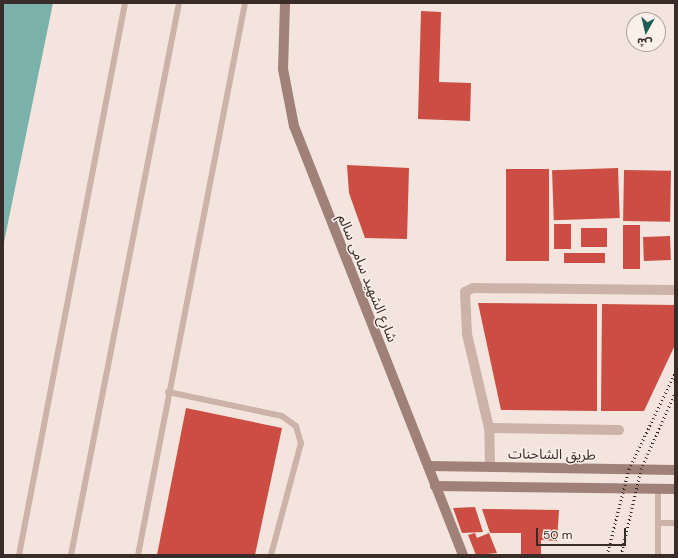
<!DOCTYPE html>
<html>
<head>
<meta charset="utf-8">
<style>
	body { margin:0 }
	#map { position:relative; width:678px; height:558px; overflow:hidden; background:#f3e5dd; font-family:"DM Sans","Noto Sans Arabic",sans-serif }
	div>[style] { position:absolute }
	.water>* { inset:0; background:#7ab2ab }
	.building>* { inset:0; background:#cb4d43; transform-origin:0 0 }
	.service>* { height:6px; margin:-3px; padding:0 3px; transform-origin:3px; border-radius:3px; background:#ccb2a8 }
	.minor>* { height:10px; margin:-5px; padding:0 5px; transform-origin:5px; border-radius:5px; background:#ccb2a8 }
	.secondary>* { height:10px; margin:-5px; padding:0 5px; transform-origin:5px; border-radius:5px; background:#a08179 }
	.rail>* { height:3px; margin-top:-1.5px; transform-origin:0; background:repeating-linear-gradient(90deg,#392b28 0 1px,transparent 0 4px) }
	span { translate:-50% -50%; white-space:nowrap; text-align:center; line-height:1.15; -webkit-text-stroke:3px #fbf0e9; paint-order:stroke }
	.street-label { font-size:14px; color:#392b28 }
	.frame { position:absolute; inset:0; border:4px solid #392b28; pointer-events:none }
	.north { position:absolute; left:626px; top:12px; width:40px; height:40px; box-sizing:border-box; background:#fbf0e9; border:1px solid #ada19c; border-radius:50%; rotate:188deg; font-size:11px; font-weight:700; line-height:16px; text-align:center; color:#392b28 }
	.north::after { content:''; display:block; margin:auto; width:14px; height:18px; background:#1c5c55; clip-path:polygon(50% 0,100% 100%,50% 72%,0 100%) }
	.scale { position:absolute; left:536px; top:528px; width:90px; height:18px; box-sizing:border-box; border:2px solid #392b28; border-top:0; padding-left:5px; font-size:12px; line-height:14px; white-space:nowrap; color:#392b28; -webkit-text-stroke:3px #fbf0e9; paint-order:stroke }
</style>
</head>
<body>
<div id="map">
	<div class="water">
		<i style="clip-path:polygon(3px 3px,53px 3px,3px 247px)"></i>
	</div>
	<div class="building">
		<i style="clip-path:polygon(421px 11px,441px 12px,439px 82px,471px 83px,470px 121px,418px 119px)"></i>
		<i style="clip-path:polygon(347px 165px,409px 168px,407px 239px,365px 238px,349px 193px)"></i>
		<i style="left:618px;top:168px;width:50px;height:66px;rotate:88deg"></i>
		<i style="left:506px;top:169px;width:43px;height:92px"></i>
		<i style="left:624px;top:170px;width:47px;height:51px;rotate:1deg"></i>
		<i style="left:554px;top:224px;width:17px;height:25px"></i>
		<i style="left:623px;top:225px;width:17px;height:44px"></i>
		<i style="left:581px;top:228px;width:26px;height:19px"></i>
		<i style="left:670px;top:236px;width:24px;height:27px;rotate:88deg"></i>
		<i style="left:564px;top:253px;width:41px;height:10px"></i>
		<i style="clip-path:polygon(478px 303px,597px 304px,597px 411px,501px 410px)"></i>
		<i style="clip-path:polygon(602px 304px,675px 305px,675px 345px,644px 411px,601px 411px)"></i>
		<i style="clip-path:polygon(186px 408px,282px 428px,255px 555px,157px 555px)"></i>
		<i style="clip-path:polygon(475px 507px,483px 532px,462px 533px,453px 508px)"></i>
		<i style="clip-path:polygon(482px 509px,559px 510px,557px 541px,541px 540px,541px 555px,521px 555px,521px 533px,490px 533px)"></i>
		<i style="clip-path:polygon(475px 533px,477px 538px,489px 533px,497px 553px,476px 555px,468px 535px)"></i>
	</div>
	<div class="service">
		<i style="left:168px;top:392px;width:116px;rotate:11.9deg"></i>
		<i style="left:282px;top:416px;width:17px;rotate:36deg"></i>
		<i style="left:296px;top:426px;width:18px;rotate:74deg"></i>
		<i style="left:301px;top:443px;width:116px;rotate:105deg"></i>
		<i style="left:658px;top:489px;width:66px;rotate:90deg"></i>
		<i style="left:658px;top:523px;width:17px"></i>
		<i style="left:19px;top:555px;width:562px;rotate:-79.13deg"></i>
		<i style="left:71px;top:555px;width:562px;rotate:-78.93deg"></i>
		<i style="left:138px;top:555px;width:562px;rotate:-79.03deg"></i>
	</div>
	<div class="minor">
		<i style="left:489px;top:428px;width:130px;rotate:0.9deg"></i>
		<i style="left:490px;top:467px;width:39px;rotate:-91deg"></i>
		<i style="left:489px;top:428px;width:97px;rotate:-103.2deg"></i>
		<i style="left:467px;top:334px;width:42px;rotate:-92.7deg"></i>
		<i style="left:465px;top:292px;width:9px;rotate:-27deg"></i>
		<i style="left:473px;top:288px;width:201px;rotate:0.6deg"></i>
	</div>
	<div class="secondary">
		<i style="left:285px;top:3px;width:66px;rotate:91.7deg"></i>
		<i style="left:283px;top:69px;width:58px;rotate:79.1deg"></i>
		<i style="left:294px;top:126px;width:461px;rotate:68.5deg"></i>
		<i style="left:428px;top:466px;width:247px;rotate:0.9deg"></i>
		<i style="left:435px;top:486px;width:240px;rotate:0.7deg"></i>
	</div>
	<div class="rail">
		<i style="left:607px;top:555px;width:89px;rotate:-75.7deg"></i>
		<i style="left:629px;top:469px;width:106px;rotate:-64.4deg"></i>
		<i style="left:621px;top:555px;width:88px;rotate:-76.9deg"></i>
		<i style="left:641px;top:469px;width:83px;rotate:-65.9deg"></i>
	</div>
	<div class="street-label">
		<span style="left:368px;top:278px;rotate:68deg">شارع الشهيد سامى سالم</span>
		<span style="left:552px;top:454px;rotate:1deg">طريق الشاحنات</span>
	</div>
	<div class="frame"></div>
	<div class="north">ش</div>
	<div class="scale">50 m</div>
</div>
</body>
</html>
